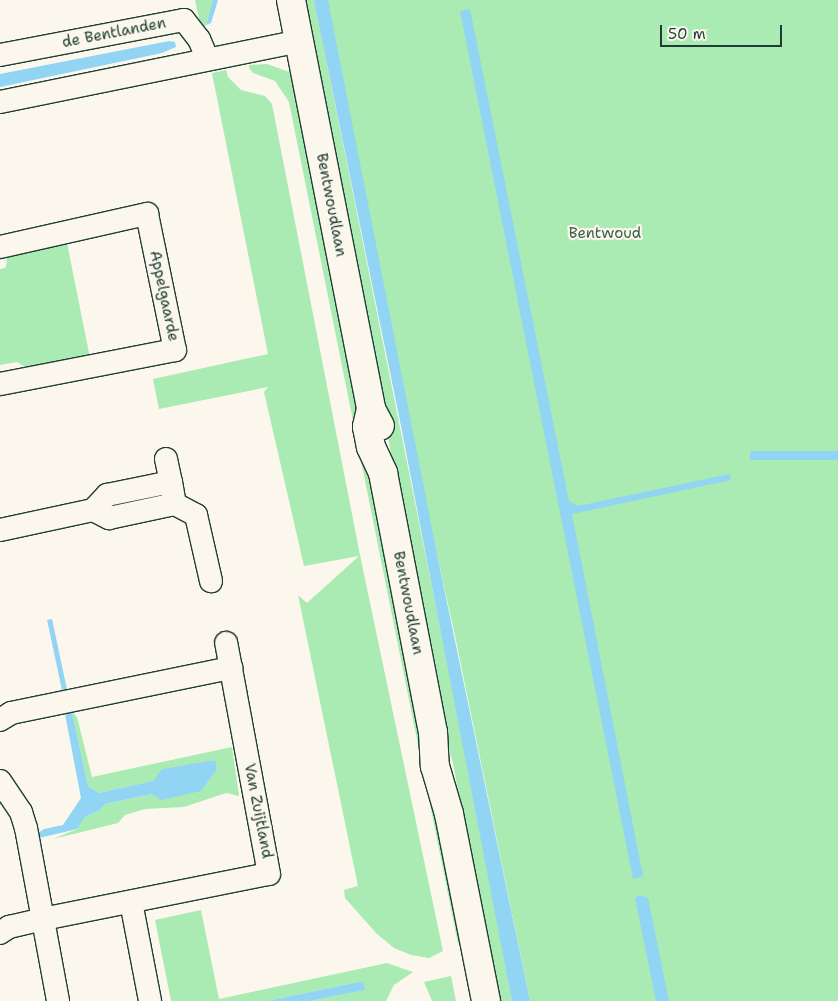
<!DOCTYPE html>
<html>
<head>
<meta charset="utf-8">
<style>
	body { margin:0 }
	#map { position:relative; width:838px; height:1001px; overflow:hidden; background:#fbf7ec; font-family:"Shantell Sans",sans-serif }
	div>[style] { position:absolute }
	.green>* { inset:0; background:#aaebb3 }
	.water>* { inset:0; background:#92d4f3; transform-origin:0 0 }
	.roads { filter:drop-shadow(1px 0 #1f3d34) drop-shadow(-1px 0 #1f3d34) drop-shadow(0 1px #1f3d34) drop-shadow(0 -1px #1f3d34) }
	.minor>* { height:22px; margin:-11px; padding:0 11px; transform-origin:11px; border-radius:11px; background:#fbf7ec }
	.major>* { height:28px; margin:-14px; padding:0 14px; transform-origin:14px; border-radius:14px; background:#fbf7ec }
	span { translate:-50% -50%; white-space:nowrap; text-align:center; line-height:1.15; -webkit-text-stroke:4.5px #fbf7ec; paint-order:stroke }
	.street-label { font-size:15px; color:#1f3d34 }
	.park-label { font-size:15px; color:#3b604d }
	.scale { position:absolute; left:660px; top:25px; width:122px; height:22px; box-sizing:border-box; border:2px solid #1f3d34; border-top:0; padding-left:6px; font-size:15px; line-height:18px; white-space:nowrap; color:#1f3d34; -webkit-text-stroke:4px #fbf7ec; paint-order:stroke }
</style>
</head>
<body>
<div id="map">
	<div class="green">
		<i style="clip-path:polygon(195px 0,213px 0,206px 25px,201px 28px)"></i>
		<i style="clip-path:polygon(298px 0,838px 0,838px 1001px,530px 1001px,454px 631px,323px 44px,492px 886px,512px 1001px,496px 1001px,453px 763px,443px 730px,386px 427px)"></i>
		<i style="clip-path:polygon(267px 64px,292px 73px,405px 625px,400px 641px,465px 937px,458px 944px,289px 102px,275px 81px,253px 73px,249px 68px,249px 65px)"></i>
		<i style="clip-path:polygon(226px 70px,228px 77px,241px 90px,265px 96px,272px 104px,360px 555px,443px 951px,429px 958px,411px 955px,394px 948px,376px 933px,345px 898px,344px 890px,358px 886px,298px 595px,307px 603px,359px 556px,304px 566px,264px 392px,268px 387px,159px 409px,153px 379px,268px 354px,212px 73px)"></i>
		<i style="clip-path:polygon(67px 243px,90px 358px,34px 372px,17px 362px,0 365px,0 269px,5px 268px,7px 262px,5px 253px)"></i>
		<i style="clip-path:polygon(72px 712px,77px 717px,92px 777px,232px 747px,239px 796px,226px 793px,184px 807px,145px 809px,125px 815px,118px 823px,53px 839px,77px 829px,85px 817px,100px 810px,105px 804px,152px 794px,217px 769px,214px 760px,154px 781px,99px 793px,88px 786px)"></i>
		<i style="clip-path:polygon(201px 910px,219px 999px,387px 963px,413px 972px,394px 985px,386px 1001px,310px 1001px,364px 990px,363px 981px,267px 1001px,171px 1001px,155px 920px)"></i>
		<i style="clip-path:polygon(451px 976px,456px 1001px,432px 1001px,424px 982px)"></i>
	</div>
	<div class="water">
		<i style="clip-path:polygon(213px 0,218px 0,211px 23px,206px 25px)"></i>
		<i style="clip-path:polygon(314px 0,328px 0,333px 26px,439px 564px,530px 1001px,512px 1001px,401px 426px)"></i>
		<i style="clip-path:polygon(470px 9px,569px 501px,578px 506px,730px 474px,731px 480px,572px 514px,643px 876px,633px 879px,460px 11px)"></i>
		<i style="clip-path:polygon(169px 41px,175px 42px,176px 47px,162px 53px,0 87px,0 74px)"></i>
		<i style="left:838px;top:451px;width:9px;height:88px;rotate:90deg"></i>
		<i style="left:52px;top:619px;width:75px;height:5px;rotate:78deg"></i>
		<i style="clip-path:polygon(72px 712px,88px 786px,99px 793px,153px 781px,162px 769px,215px 760px,217px 769px,201px 791px,161px 800px,152px 794px,105px 804px,100px 810px,85px 817px,77px 829px,39px 838px,38px 833px,44px 829px,63px 825px,81px 798px,65px 714px)"></i>
		<i style="clip-path:polygon(639px 895px,648px 898px,669px 1001px,656px 1001px,635px 898px)"></i>
		<i style="clip-path:polygon(363px 981px,365px 990px,310px 1001px,267px 1001px)"></i>
	</div>
	<div class="roads">
		<div class="minor">
			<i style="left:0;top:55px;width:187px;rotate:-10.8deg"></i>
			<i style="left:184px;top:20px;width:24px;rotate:52deg"></i>
			<i style="left:199px;top:39px;width:21px;rotate:67deg"></i>
			<i style="left:0;top:102px;width:305px;rotate:-11.5deg"></i>
			<i style="left:0;top:247px;width:151px;rotate:-12.7deg"></i>
			<i style="left:147px;top:214px;width:139px;rotate:78.4deg"></i>
			<i style="left:175px;top:350px;width:178px;rotate:169deg"></i>
			<i style="left:166px;top:459px;width:24px;rotate:78deg"></i>
			<i style="left:93px;top:510px;width:21px;rotate:-47deg"></i>
			<i style="left:107px;top:495px;width:65px;rotate:-11.5deg"></i>
			<i style="left:171px;top:482px;width:22px;rotate:80deg"></i>
			<i style="left:0;top:530px;width:95px;rotate:-12.1deg"></i>
			<i style="left:93px;top:510px;width:18px;rotate:27deg"></i>
			<i style="left:109px;top:518px;width:67px;rotate:-12deg"></i>
			<i style="left:175px;top:504px;width:24px;rotate:28deg"></i>
			<i style="left:196px;top:515px;width:68px;rotate:77.2deg"></i>
			<i style="left:0;top:720px;width:13px;rotate:-32deg"></i>
			<i style="left:11px;top:713px;width:225px;rotate:-11.6deg"></i>
			<i style="left:0;top:781px;width:37px;rotate:56deg"></i>
			<i style="left:21px;top:812px;width:17px;rotate:73deg"></i>
			<i style="left:26px;top:828px;width:176px;rotate:79.5deg"></i>
			<i style="left:131px;top:902px;width:101px;rotate:79.1deg"></i>
			<i style="left:0;top:933px;width:11px;rotate:-34deg"></i>
			<i style="left:9px;top:927px;width:35px;rotate:-13deg"></i>
			<i style="left:43px;top:919px;width:230px;rotate:-11.3deg"></i>
			<i style="left:269px;top:874px;width:235px;rotate:-100.5deg"></i>
		</div>
		<div class="major">
			<i style="left:291px;top:0;width:417px;rotate:78.9deg"></i>
			<i style="left:371px;top:409px;width:19px;rotate:62deg"></i>
			<i style="left:371px;top:409px;width:18px;rotate:103deg"></i>
			<i style="left:367px;top:427px;width:20px;rotate:79deg"></i>
			<i style="left:371px;top:447px;width:29px;rotate:65deg"></i>
			<i style="left:383px;top:473px;width:264px;rotate:79.1deg"></i>
			<i style="left:433px;top:732px;width:34px;rotate:87deg"></i>
			<i style="left:435px;top:766px;width:50px;rotate:73.7deg"></i>
			<i style="left:449px;top:814px;width:191px;rotate:78.8deg"></i>
		</div>
	</div>
	<div class="street-label">
		<span style="left:114px;top:33px;rotate:-11deg">de Bentlanden</span>
		<span style="left:331px;top:205px;rotate:79deg">Bentwoudlaan</span>
		<span style="left:164px;top:296px;rotate:78deg">Appelgaarde</span>
		<span style="left:408px;top:603px;rotate:79deg">Bentwoudlaan</span>
		<span style="left:258px;top:811px;rotate:79deg">Van Zuijtland</span>
	</div>
	<div class="park-label">
		<span style="left:605px;top:234px">Bentwoud</span>
	</div>
	<div class="scale">50 m</div>
</div>
</body>
</html>
